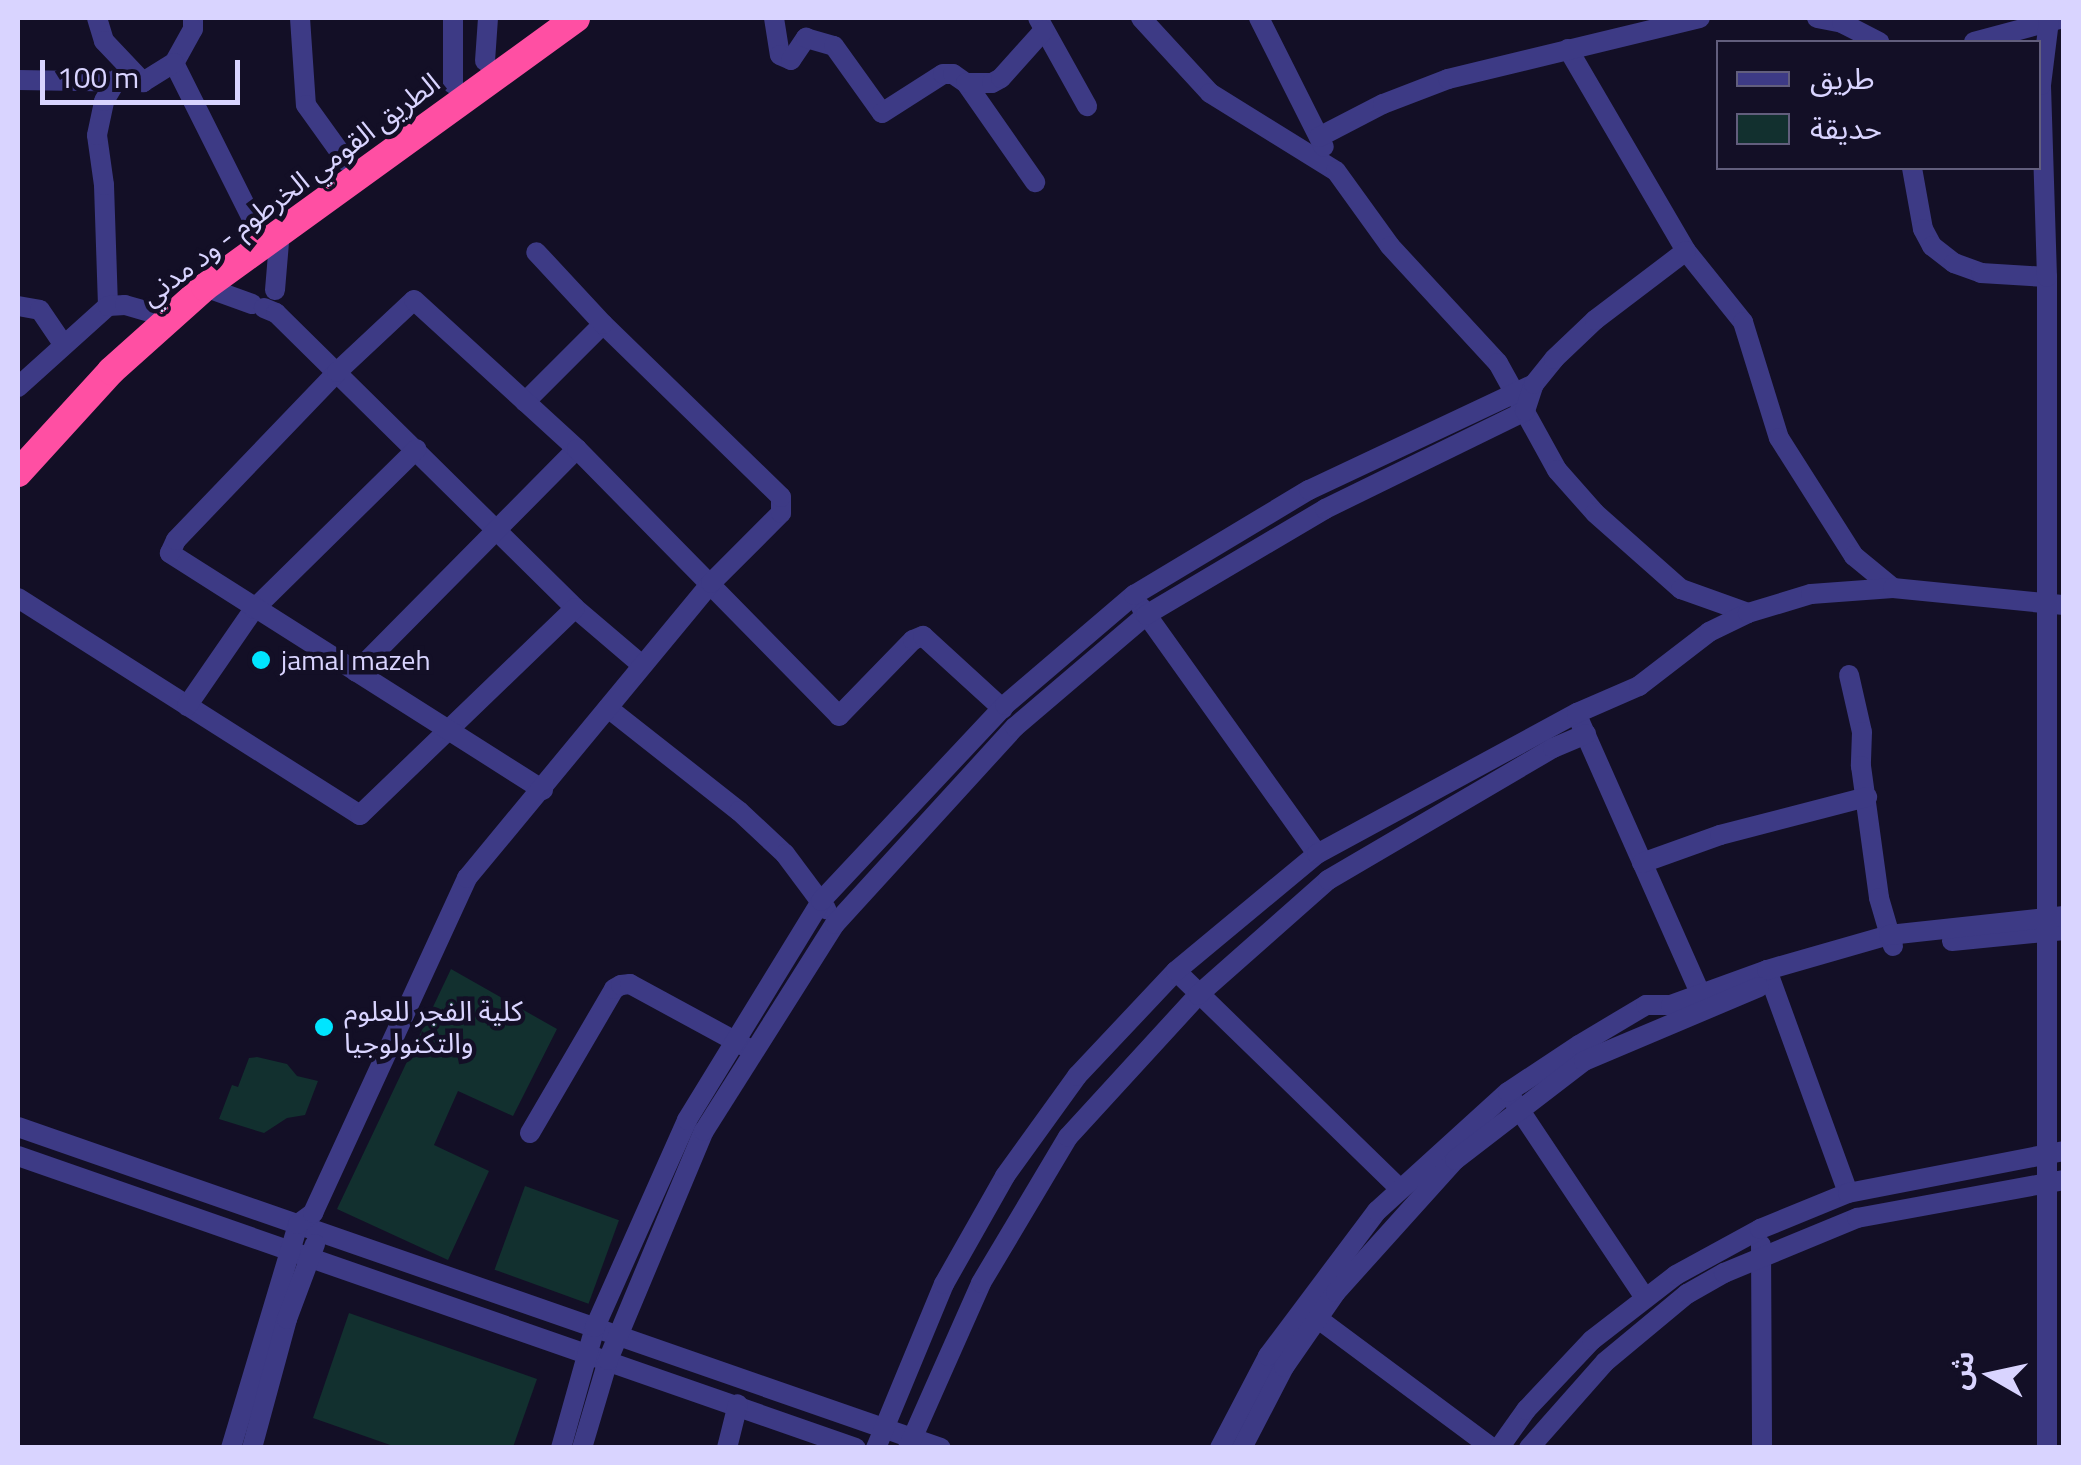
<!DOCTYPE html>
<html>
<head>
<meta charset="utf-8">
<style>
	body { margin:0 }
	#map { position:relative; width:2081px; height:1465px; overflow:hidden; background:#130f26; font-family:"Titillium Web","Noto Sans Arabic",sans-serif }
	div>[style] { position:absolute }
	.green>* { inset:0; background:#12302f; transform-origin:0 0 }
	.minor>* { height:20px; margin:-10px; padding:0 10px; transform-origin:10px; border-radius:10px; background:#3d3a85 }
	.highway>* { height:28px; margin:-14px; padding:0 14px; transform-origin:14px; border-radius:14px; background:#ff4fa3 }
	.dots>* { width:28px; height:28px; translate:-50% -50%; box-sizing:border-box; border:5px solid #130f26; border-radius:50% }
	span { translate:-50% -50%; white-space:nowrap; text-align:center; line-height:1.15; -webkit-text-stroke:9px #130f26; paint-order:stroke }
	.street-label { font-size:28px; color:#d9d4ff }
	.poi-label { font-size:28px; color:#d9d4ff }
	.left { translate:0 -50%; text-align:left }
	.frame { position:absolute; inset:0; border:20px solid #d9d4ff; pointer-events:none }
	.legend { position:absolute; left:1716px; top:40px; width:325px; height:130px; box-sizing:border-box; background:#130f26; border:2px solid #625e7d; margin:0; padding:12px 18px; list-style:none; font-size:30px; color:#d9d4ff }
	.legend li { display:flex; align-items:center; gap:20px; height:50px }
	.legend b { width:50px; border:2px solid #625e7d }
	.north { position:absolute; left:1941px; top:1325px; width:100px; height:100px; -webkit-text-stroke:8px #130f26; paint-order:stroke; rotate:279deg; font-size:28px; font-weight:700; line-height:40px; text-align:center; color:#d9d4ff }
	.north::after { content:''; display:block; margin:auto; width:35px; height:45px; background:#d9d4ff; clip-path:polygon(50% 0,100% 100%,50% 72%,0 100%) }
	.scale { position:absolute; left:40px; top:60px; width:200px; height:45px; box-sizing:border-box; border:5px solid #d9d4ff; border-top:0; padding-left:12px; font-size:30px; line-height:35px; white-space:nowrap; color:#d9d4ff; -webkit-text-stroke:8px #130f26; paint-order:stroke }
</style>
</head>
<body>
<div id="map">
	<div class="green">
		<i style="clip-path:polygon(451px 969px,557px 1029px,513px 1116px,458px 1091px,434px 1145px,489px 1171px,448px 1260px,337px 1209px)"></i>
		<i style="clip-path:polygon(257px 1057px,287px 1064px,297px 1076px,318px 1081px,305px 1115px,287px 1118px,264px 1133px,219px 1119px,232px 1085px,238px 1087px,249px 1058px)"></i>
		<i style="left:525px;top:1186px;width:100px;height:89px;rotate:20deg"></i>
		<i style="clip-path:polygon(349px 1313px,537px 1379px,513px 1447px,396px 1447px,313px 1418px)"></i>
	</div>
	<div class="minor">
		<i style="left:97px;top:18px;width:24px;rotate:73deg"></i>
		<i style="left:104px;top:41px;width:57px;rotate:46.4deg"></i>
		<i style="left:193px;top:18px;width:11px;rotate:90deg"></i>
		<i style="left:193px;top:29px;width:39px;rotate:119deg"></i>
		<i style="left:174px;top:63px;width:183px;rotate:63.4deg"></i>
		<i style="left:300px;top:18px;width:87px;rotate:86.1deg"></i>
		<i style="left:306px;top:105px;width:70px;rotate:54.3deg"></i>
		<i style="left:453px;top:18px;width:66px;rotate:90deg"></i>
		<i style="left:774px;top:18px;width:37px;rotate:81deg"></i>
		<i style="left:780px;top:55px;width:12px;rotate:24deg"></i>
		<i style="left:791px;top:60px;width:27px;rotate:-56deg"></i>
		<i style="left:806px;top:38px;width:29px;rotate:16deg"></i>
		<i style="left:834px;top:46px;width:82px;rotate:54.4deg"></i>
		<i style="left:882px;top:113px;width:72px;rotate:-32.6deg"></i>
		<i style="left:943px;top:74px;width:10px"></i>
		<i style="left:953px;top:74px;width:16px;rotate:35deg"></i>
		<i style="left:966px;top:83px;width:121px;rotate:55.1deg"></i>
		<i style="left:1038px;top:18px;width:101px;rotate:60.9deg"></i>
		<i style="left:1141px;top:18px;width:102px;rotate:47.4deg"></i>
		<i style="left:1210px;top:93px;width:148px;rotate:31.8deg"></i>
		<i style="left:1336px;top:171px;width:92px;rotate:54.2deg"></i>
		<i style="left:1390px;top:246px;width:159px;rotate:47.3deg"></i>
		<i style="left:1498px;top:363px;width:122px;rotate:61.1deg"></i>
		<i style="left:1557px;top:470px;width:57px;rotate:48.5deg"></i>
		<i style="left:1595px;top:513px;width:115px;rotate:41.5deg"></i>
		<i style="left:1681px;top:589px;width:71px;rotate:19.7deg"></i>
		<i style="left:1259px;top:18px;width:144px;rotate:63.3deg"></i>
		<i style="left:1817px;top:18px;width:25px;rotate:11deg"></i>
		<i style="left:1842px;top:23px;width:42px;rotate:27.2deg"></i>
		<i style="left:1974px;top:42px;width:92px;rotate:-15.1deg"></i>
		<i style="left:1568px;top:49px;width:234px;rotate:59.7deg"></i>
		<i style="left:1686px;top:251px;width:91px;rotate:51.2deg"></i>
		<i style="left:1743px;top:322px;width:121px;rotate:72.8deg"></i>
		<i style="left:1779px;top:438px;width:140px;rotate:57.6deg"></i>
		<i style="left:1854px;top:556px;width:50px;rotate:39.4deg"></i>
		<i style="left:485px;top:61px;width:43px;rotate:-86deg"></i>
		<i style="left:18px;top:80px;width:125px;rotate:0.9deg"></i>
		<i style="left:143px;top:82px;width:36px;rotate:-32deg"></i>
		<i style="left:966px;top:83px;width:26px"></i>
		<i style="left:992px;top:83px;width:10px;rotate:-29deg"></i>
		<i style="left:1001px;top:78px;width:64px;rotate:-48.1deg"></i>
		<i style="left:1319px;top:137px;width:72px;rotate:-27.3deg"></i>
		<i style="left:1383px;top:104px;width:70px;rotate:-21deg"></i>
		<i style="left:1448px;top:79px;width:259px;rotate:-13.6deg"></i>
		<i style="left:1912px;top:168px;width:62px;rotate:79.8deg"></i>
		<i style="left:1923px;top:229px;width:19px;rotate:62deg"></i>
		<i style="left:1932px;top:246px;width:28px;rotate:38deg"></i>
		<i style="left:1954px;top:263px;width:29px;rotate:20deg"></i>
		<i style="left:1981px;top:273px;width:66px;rotate:3.5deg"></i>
		<i style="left:205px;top:287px;width:50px;rotate:19.9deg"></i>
		<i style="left:275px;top:290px;width:59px;rotate:-85.2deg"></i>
		<i style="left:18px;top:306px;width:22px;rotate:10deg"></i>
		<i style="left:40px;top:310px;width:41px;rotate:55.9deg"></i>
		<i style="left:108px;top:306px;width:121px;rotate:-91.9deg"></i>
		<i style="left:104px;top:185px;width:50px;rotate:-98deg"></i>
		<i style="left:97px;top:135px;width:35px;rotate:-78deg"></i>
		<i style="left:104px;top:101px;width:26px;rotate:-59deg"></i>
		<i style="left:264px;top:308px;width:13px;rotate:23deg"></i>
		<i style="left:276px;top:313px;width:420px;rotate:44.6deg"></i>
		<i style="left:575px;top:608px;width:88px;rotate:40.4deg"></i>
		<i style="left:18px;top:387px;width:121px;rotate:-42deg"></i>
		<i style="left:108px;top:306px;width:17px;rotate:-3deg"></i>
		<i style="left:125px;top:305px;width:25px;rotate:16deg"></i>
		<i style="left:525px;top:402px;width:110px;rotate:-45deg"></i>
		<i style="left:18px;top:598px;width:405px;rotate:32.4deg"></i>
		<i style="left:360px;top:815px;width:298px;rotate:-43.9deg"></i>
		<i style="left:1141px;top:607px;width:303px;rotate:54.5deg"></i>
		<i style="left:356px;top:672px;width:314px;rotate:-45.3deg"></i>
		<i style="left:1849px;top:675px;width:58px;rotate:77.2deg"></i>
		<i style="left:1862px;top:732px;width:34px;rotate:92deg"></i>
		<i style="left:1861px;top:766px;width:133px;rotate:82.2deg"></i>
		<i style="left:1879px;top:898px;width:50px;rotate:73.7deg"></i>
		<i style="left:187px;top:706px;width:118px;rotate:-55.4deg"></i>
		<i style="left:254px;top:609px;width:228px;rotate:-44.5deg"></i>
		<i style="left:608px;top:708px;width:167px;rotate:38.2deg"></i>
		<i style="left:739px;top:811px;width:63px;rotate:43.1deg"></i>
		<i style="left:785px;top:854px;width:69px;rotate:53.3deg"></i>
		<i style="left:1580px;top:722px;width:311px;rotate:66.1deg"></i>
		<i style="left:543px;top:790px;width:442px;rotate:-147.6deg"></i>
		<i style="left:170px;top:553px;width:14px;rotate:-65deg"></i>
		<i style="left:176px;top:540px;width:233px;rotate:-46.2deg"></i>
		<i style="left:337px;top:372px;width:105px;rotate:-43.1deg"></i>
		<i style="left:414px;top:300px;width:221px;rotate:42.4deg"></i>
		<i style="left:577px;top:449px;width:374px;rotate:45.5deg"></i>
		<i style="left:839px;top:716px;width:106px;rotate:-45.8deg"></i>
		<i style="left:913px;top:640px;width:11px;rotate:-22deg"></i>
		<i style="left:923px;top:636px;width:108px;rotate:42.4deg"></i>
		<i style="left:1642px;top:863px;width:83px;rotate:-19.7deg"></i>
		<i style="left:1720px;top:835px;width:152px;rotate:-14.5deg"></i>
		<i style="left:1952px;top:941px;width:113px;rotate:-5.6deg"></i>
		<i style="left:1767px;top:970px;width:237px;rotate:70deg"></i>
		<i style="left:1176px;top:971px;width:311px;rotate:44.2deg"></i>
		<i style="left:1513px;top:1100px;width:238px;rotate:56.3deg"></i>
		<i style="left:18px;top:1127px;width:977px;rotate:19.18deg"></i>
		<i style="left:530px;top:1133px;width:167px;rotate:-59.7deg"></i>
		<i style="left:614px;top:989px;width:8px;rotate:-30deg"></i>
		<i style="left:621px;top:985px;width:9px;rotate:-6deg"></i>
		<i style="left:630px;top:984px;width:134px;rotate:28.5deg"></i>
		<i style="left:18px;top:1156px;width:887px;rotate:19.21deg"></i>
		<i style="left:1761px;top:1245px;width:203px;rotate:89.7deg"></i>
		<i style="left:1317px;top:1318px;width:218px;rotate:36.6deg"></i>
		<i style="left:231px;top:1448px;width:234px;rotate:-73.3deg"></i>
		<i style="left:298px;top:1224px;width:19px;rotate:-36deg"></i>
		<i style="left:313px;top:1213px;width:369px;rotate:-65.3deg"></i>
		<i style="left:467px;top:878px;width:383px;rotate:-50.4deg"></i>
		<i style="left:711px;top:583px;width:99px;rotate:-45deg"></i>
		<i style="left:781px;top:513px;width:16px;rotate:-90deg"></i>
		<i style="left:781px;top:497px;width:248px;rotate:-135.8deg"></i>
		<i style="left:603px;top:324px;width:98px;rotate:-132.9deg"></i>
		<i style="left:252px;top:1448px;width:134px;rotate:-74.8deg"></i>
		<i style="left:287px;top:1319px;width:80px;rotate:-69.5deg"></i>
		<i style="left:561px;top:1448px;width:126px;rotate:-74.3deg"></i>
		<i style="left:595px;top:1327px;width:227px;rotate:-66deg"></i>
		<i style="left:687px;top:1120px;width:257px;rotate:-58.5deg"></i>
		<i style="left:821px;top:901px;width:269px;rotate:-46.8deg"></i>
		<i style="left:1005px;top:705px;width:170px;rotate:-40.5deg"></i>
		<i style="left:1134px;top:595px;width:204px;rotate:-31deg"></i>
		<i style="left:1309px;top:490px;width:249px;rotate:-25.2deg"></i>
		<i style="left:582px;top:1448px;width:92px;rotate:-73.5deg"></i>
		<i style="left:608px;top:1360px;width:248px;rotate:-67.3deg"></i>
		<i style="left:704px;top:1131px;width:245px;rotate:-57.7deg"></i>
		<i style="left:835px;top:924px;width:267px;rotate:-47.6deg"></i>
		<i style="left:1015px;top:727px;width:172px;rotate:-40.5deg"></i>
		<i style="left:1146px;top:615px;width:208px;rotate:-30.6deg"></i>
		<i style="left:1325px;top:509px;width:223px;rotate:-26.1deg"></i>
		<i style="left:1525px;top:411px;width:28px;rotate:-72deg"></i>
		<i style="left:1534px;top:384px;width:32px;rotate:-51deg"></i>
		<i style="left:1554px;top:359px;width:57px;rotate:-43.6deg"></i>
		<i style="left:1595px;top:320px;width:114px;rotate:-37.2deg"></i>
		<i style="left:727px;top:1448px;width:45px;rotate:-76deg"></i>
		<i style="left:876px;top:1448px;width:178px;rotate:-67.5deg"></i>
		<i style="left:944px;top:1284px;width:124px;rotate:-60.5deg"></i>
		<i style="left:1005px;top:1176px;width:123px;rotate:-54.2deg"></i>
		<i style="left:1077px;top:1076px;width:144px;rotate:-46.7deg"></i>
		<i style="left:1176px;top:971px;width:183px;rotate:-39.7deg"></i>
		<i style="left:1317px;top:854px;width:296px;rotate:-28.5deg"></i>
		<i style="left:1577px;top:713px;width:68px;rotate:-23.5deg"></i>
		<i style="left:1639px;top:686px;width:88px;rotate:-37.6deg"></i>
		<i style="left:1709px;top:632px;width:43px;rotate:-26deg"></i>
		<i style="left:1748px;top:613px;width:66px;rotate:-16.8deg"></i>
		<i style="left:1811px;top:594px;width:82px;rotate:-4.2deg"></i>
		<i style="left:1893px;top:588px;width:172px;rotate:5.7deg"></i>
		<i style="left:908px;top:1448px;width:180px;rotate:-66.1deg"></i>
		<i style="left:981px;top:1283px;width:170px;rotate:-59.2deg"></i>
		<i style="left:1068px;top:1137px;width:193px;rotate:-47.5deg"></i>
		<i style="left:1198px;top:995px;width:174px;rotate:-41.5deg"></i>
		<i style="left:1328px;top:880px;width:261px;rotate:-30.4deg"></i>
		<i style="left:1553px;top:748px;width:36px;rotate:-23deg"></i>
		<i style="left:1220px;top:1448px;width:104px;rotate:-62.4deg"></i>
		<i style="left:1268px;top:1356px;width:181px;rotate:-53.1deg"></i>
		<i style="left:1377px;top:1211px;width:177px;rotate:-42.3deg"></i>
		<i style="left:1508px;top:1092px;width:85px;rotate:-33.5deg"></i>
		<i style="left:1579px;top:1045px;width:78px;rotate:-30.8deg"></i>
		<i style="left:1646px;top:1005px;width:25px"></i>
		<i style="left:1671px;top:1005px;width:102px;rotate:-20deg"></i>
		<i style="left:1767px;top:970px;width:127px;rotate:-16deg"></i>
		<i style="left:1889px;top:935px;width:176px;rotate:-6.2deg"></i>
		<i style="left:1242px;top:1448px;width:91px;rotate:-62.6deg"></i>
		<i style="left:1284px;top:1367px;width:91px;rotate:-55.3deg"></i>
		<i style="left:1336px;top:1292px;width:178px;rotate:-48deg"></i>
		<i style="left:1455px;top:1160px;width:163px;rotate:-37.5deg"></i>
		<i style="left:1584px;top:1061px;width:190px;rotate:-22.9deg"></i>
		<i style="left:1499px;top:1448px;width:47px;rotate:-54.6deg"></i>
		<i style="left:1526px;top:1410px;width:96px;rotate:-46.7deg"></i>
		<i style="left:1592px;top:1340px;width:106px;rotate:-37.7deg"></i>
		<i style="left:1676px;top:1275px;width:96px;rotate:-28.7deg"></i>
		<i style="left:1760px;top:1229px;width:95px;rotate:-22.2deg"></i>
		<i style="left:1848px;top:1193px;width:220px;rotate:-11deg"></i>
		<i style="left:1529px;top:1448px;width:115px;rotate:-48.5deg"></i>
		<i style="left:1605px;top:1362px;width:107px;rotate:-39.7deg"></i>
		<i style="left:1687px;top:1294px;width:43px;rotate:-29.6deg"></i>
		<i style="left:1724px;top:1273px;width:144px;rotate:-22.5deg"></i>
		<i style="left:1857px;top:1218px;width:210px;rotate:-10.4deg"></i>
		<i style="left:2047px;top:1448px;width:1171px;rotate:-90deg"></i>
		<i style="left:2047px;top:277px;width:192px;rotate:-91.8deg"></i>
		<i style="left:2041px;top:85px;width:64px;rotate:-82.9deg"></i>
	</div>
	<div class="highway">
		<i style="left:18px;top:473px;width:138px;rotate:-47.6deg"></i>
		<i style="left:111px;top:371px;width:126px;rotate:-41.8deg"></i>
		<i style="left:205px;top:287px;width:458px;rotate:-35.9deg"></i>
	</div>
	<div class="dots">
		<i style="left:261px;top:660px;background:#00e5ff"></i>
		<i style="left:324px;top:1027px;background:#00e5ff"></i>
	</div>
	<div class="street-label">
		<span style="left:290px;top:189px;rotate:-37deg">الطريق القومي الخرطوم - ود مدني</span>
	</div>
	<div class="poi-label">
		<span class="left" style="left:281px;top:660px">jamal mazeh</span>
		<span class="left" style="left:344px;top:1027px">كلية الفجر للعلوم<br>والتكنولوجيا</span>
	</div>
	<div class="frame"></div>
	<ul class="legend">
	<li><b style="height:12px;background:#3d3a85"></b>طريق</li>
	<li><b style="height:28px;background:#12302f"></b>حديقة</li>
	</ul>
	<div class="north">ش</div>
	<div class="scale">100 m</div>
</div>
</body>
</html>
